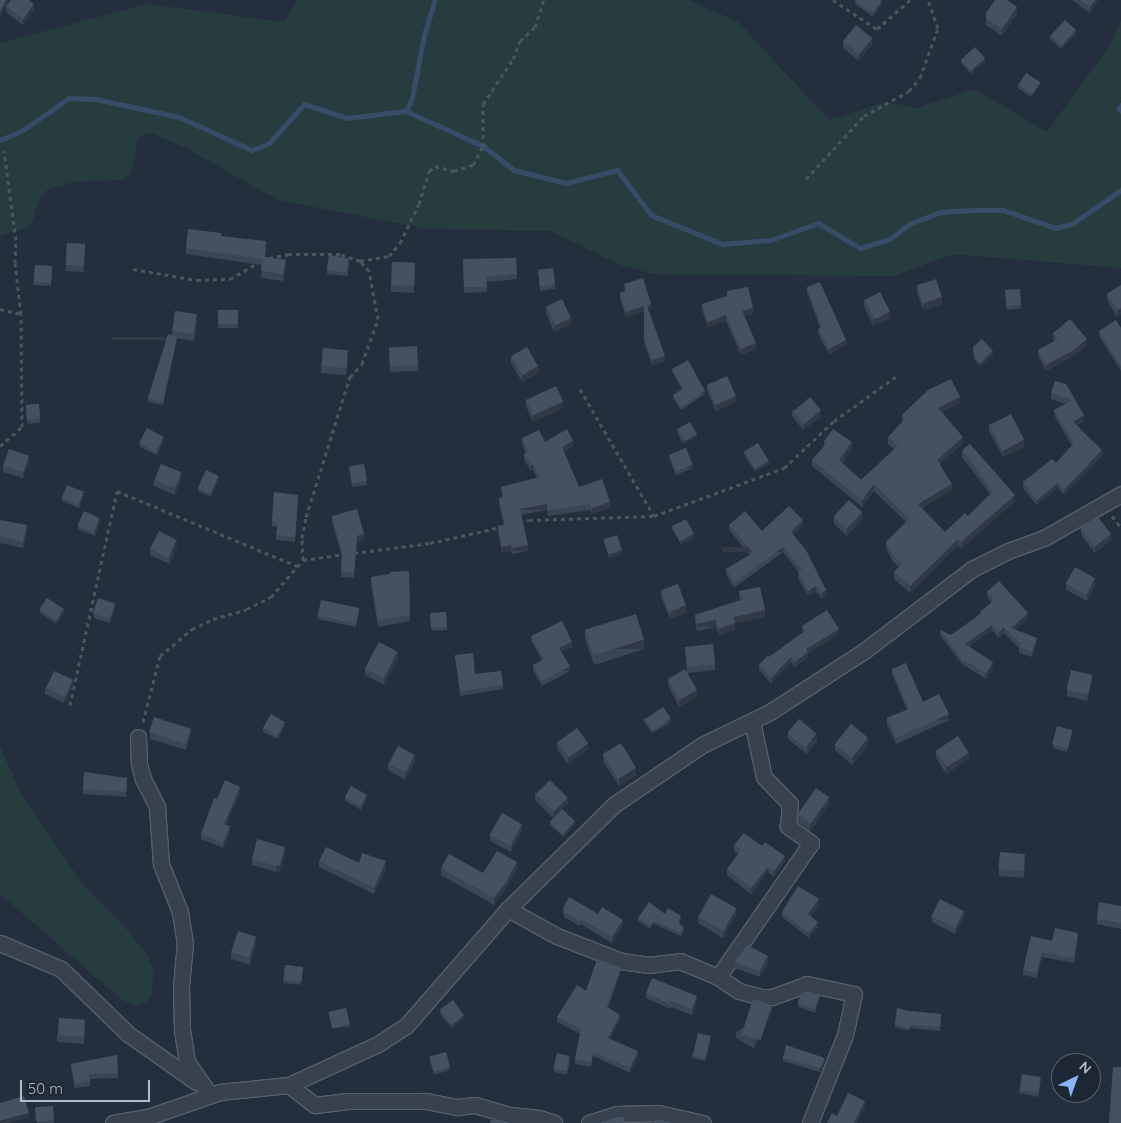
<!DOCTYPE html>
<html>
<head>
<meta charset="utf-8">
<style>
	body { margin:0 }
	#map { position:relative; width:1121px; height:1123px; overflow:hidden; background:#242f3e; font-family:Quicksand,sans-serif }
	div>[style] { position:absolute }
	.green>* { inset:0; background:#263c3f }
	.stream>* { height:5px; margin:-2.5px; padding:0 2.5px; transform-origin:2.5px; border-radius:2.5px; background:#394c67 }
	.path>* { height:3px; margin-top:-1.5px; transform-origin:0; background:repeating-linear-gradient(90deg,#44595c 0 4px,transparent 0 8px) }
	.roads { filter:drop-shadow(1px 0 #565f6c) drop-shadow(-1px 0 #565f6c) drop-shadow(0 1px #565f6c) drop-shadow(0 -1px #565f6c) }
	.street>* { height:15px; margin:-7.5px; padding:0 7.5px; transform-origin:7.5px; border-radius:7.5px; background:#38414e }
	.wall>* { inset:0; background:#3b4654; transform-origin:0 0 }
	.shaded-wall>* { inset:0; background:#303945; transform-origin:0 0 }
	.building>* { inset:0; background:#455162; transform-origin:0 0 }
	span { translate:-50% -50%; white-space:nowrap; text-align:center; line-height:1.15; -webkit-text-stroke:4px #1d2633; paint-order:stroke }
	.north { position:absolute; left:1051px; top:1053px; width:50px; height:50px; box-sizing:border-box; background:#1d2633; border:1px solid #59626f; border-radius:50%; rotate:42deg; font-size:14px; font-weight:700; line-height:20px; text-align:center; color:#b4bcc9 }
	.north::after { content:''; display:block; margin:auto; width:18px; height:22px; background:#8ab4f8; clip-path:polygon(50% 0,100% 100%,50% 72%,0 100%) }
	.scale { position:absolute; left:20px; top:1080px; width:130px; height:22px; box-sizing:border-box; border:2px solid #b4bcc9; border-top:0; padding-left:6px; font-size:15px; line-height:18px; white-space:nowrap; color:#b4bcc9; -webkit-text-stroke:4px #1d2633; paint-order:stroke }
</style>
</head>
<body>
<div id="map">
	<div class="green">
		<i style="clip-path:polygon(298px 0,689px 0,738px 22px,829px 120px,886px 102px,917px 108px,975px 89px,1047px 132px,1112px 42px,1121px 20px,1121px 268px,953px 254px,894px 276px,653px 274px,620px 265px,551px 231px,428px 229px,278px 200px,186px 148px,153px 134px,144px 134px,137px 139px,133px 166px,130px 175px,122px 180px,73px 182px,47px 190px,41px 196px,32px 222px,26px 228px,0 236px,0 43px,147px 4px,284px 22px)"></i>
		<i style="clip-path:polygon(0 746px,22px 796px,82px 883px,122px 924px,146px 953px,154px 969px,151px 996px,145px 1003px,136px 1006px,121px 999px,0 894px)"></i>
	</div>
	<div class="stream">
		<i style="left:1121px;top:105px;width:4px;rotate:124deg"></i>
		<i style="left:1119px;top:108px;width:4px;rotate:56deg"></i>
		<i style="left:406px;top:111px;width:14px;rotate:-65deg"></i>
		<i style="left:412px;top:98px;width:64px;rotate:-79.2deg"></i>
		<i style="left:424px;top:35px;width:37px;rotate:-73deg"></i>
		<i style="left:0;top:140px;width:25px;rotate:-23deg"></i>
		<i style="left:23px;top:130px;width:56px;rotate:-34.8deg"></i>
		<i style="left:69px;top:98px;width:26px;rotate:2deg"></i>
		<i style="left:95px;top:99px;width:86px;rotate:12.1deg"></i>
		<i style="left:179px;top:117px;width:80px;rotate:24.3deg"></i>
		<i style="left:252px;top:150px;width:18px;rotate:-22deg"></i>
		<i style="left:269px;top:143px;width:52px;rotate:-48.1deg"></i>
		<i style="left:304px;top:104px;width:45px;rotate:18deg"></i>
		<i style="left:347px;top:118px;width:59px;rotate:-6.8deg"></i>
		<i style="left:406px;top:111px;width:85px;rotate:24.4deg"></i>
		<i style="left:483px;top:146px;width:39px;rotate:38deg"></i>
		<i style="left:514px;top:170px;width:54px;rotate:14deg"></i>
		<i style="left:566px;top:183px;width:53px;rotate:-14.3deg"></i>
		<i style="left:617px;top:170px;width:56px;rotate:52.9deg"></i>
		<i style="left:651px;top:215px;width:77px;rotate:22.2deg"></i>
		<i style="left:722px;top:244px;width:49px;rotate:-4.7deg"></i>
		<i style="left:771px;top:240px;width:50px;rotate:-19.9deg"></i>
		<i style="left:818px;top:223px;width:49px;rotate:30.8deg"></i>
		<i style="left:860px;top:248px;width:31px;rotate:-17deg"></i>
		<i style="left:890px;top:239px;width:24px;rotate:-38deg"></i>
		<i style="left:909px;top:224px;width:34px;rotate:-21deg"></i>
		<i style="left:941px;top:212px;width:30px;rotate:-4deg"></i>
		<i style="left:971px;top:210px;width:32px"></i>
		<i style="left:1003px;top:210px;width:56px;rotate:18.8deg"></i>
		<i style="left:1056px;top:228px;width:18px;rotate:-16deg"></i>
		<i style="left:1073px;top:223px;width:58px;rotate:-34.5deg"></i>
	</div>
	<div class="path">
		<i style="left:833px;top:0;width:53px;rotate:33.4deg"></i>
		<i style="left:877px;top:29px;width:44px;rotate:-41.3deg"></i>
		<i style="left:806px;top:179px;width:86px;rotate:-47.4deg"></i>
		<i style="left:864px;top:116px;width:51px;rotate:-29.1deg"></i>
		<i style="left:909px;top:91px;width:17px;rotate:-50deg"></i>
		<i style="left:920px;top:78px;width:53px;rotate:-70.2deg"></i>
		<i style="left:938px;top:28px;width:30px;rotate:-110deg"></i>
		<i style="left:360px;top:261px;width:29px;rotate:-10deg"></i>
		<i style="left:389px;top:256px;width:17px;rotate:-50deg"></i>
		<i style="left:400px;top:243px;width:43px;rotate:-64deg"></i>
		<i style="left:419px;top:204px;width:34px;rotate:-73deg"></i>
		<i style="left:429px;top:171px;width:8px;rotate:-40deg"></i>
		<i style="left:435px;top:166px;width:20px;rotate:15deg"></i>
		<i style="left:454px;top:171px;width:20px;rotate:-18deg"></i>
		<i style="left:473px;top:165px;width:21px;rotate:-62deg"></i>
		<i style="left:483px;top:146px;width:42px;rotate:-90deg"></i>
		<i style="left:483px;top:104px;width:54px;rotate:-56.3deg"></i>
		<i style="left:513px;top:59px;width:19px;rotate:-69deg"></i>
		<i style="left:520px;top:41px;width:21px;rotate:-43deg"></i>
		<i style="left:535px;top:27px;width:28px;rotate:-72deg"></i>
		<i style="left:133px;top:269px;width:65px;rotate:9.8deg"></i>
		<i style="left:197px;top:280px;width:33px;rotate:-2deg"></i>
		<i style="left:230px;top:279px;width:32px;rotate:-30deg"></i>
		<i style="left:0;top:309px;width:22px;rotate:13deg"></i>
		<i style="left:580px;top:389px;width:147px;rotate:59.8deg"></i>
		<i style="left:0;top:446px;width:29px;rotate:-41deg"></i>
		<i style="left:22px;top:427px;width:113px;rotate:-90.5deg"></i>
		<i style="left:21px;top:314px;width:51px;rotate:-96.7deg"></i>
		<i style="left:15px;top:263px;width:23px;rotate:-88deg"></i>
		<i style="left:16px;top:240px;width:90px;rotate:-97.7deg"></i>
		<i style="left:1112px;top:516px;width:14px;rotate:51deg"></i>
		<i style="left:519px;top:522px;width:10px;rotate:-11deg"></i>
		<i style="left:529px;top:520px;width:125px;rotate:-1.8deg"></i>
		<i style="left:654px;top:516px;width:139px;rotate:-20.3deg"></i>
		<i style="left:784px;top:468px;width:69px;rotate:-43.2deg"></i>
		<i style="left:834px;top:421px;width:79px;rotate:-35.7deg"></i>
		<i style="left:354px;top:553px;width:77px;rotate:-7.5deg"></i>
		<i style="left:430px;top:543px;width:73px;rotate:-12.7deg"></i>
		<i style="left:303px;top:560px;width:43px;rotate:-7.9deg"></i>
		<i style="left:70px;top:705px;width:219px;rotate:-77.6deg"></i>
		<i style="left:117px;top:491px;width:195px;rotate:22.6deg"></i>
		<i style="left:143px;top:722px;width:68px;rotate:-75.6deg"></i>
		<i style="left:160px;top:656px;width:42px;rotate:-40.2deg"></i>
		<i style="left:192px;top:629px;width:23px;rotate:-25deg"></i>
		<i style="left:213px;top:619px;width:35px;rotate:-16deg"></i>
		<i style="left:247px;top:609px;width:27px;rotate:-27deg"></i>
		<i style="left:271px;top:597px;width:49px;rotate:-49.1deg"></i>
		<i style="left:303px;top:560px;width:22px;rotate:-93deg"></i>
		<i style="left:302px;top:538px;width:21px;rotate:-79deg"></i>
		<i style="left:306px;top:517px;width:147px;rotate:-72.6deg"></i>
		<i style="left:350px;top:377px;width:18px;rotate:-47deg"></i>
		<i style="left:362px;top:364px;width:48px;rotate:-70.4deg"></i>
		<i style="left:378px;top:319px;width:49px;rotate:-100.6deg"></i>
		<i style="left:369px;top:271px;width:13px;rotate:-132deg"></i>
		<i style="left:360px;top:261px;width:21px;rotate:-161deg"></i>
		<i style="left:340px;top:254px;width:51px;rotate:180deg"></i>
		<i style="left:289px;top:254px;width:25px;rotate:168deg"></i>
	</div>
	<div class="roads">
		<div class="street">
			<i style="left:138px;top:737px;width:27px;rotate:88deg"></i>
			<i style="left:139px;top:764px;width:16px;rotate:75deg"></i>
			<i style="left:143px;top:779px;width:31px;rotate:63deg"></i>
			<i style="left:157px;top:807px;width:57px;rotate:86deg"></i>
			<i style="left:161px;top:864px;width:52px;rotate:68.4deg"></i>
			<i style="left:180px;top:912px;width:31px;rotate:81deg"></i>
			<i style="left:185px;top:943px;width:43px;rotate:95.3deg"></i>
			<i style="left:181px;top:986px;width:44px;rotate:88.7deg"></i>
			<i style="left:182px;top:1030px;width:32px;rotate:81deg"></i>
			<i style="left:187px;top:1062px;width:32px;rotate:55deg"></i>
			<i style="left:508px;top:909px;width:56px;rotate:28.9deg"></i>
			<i style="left:557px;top:936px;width:69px;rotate:21.3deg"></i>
			<i style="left:621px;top:961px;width:27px;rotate:8deg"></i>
			<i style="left:648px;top:965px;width:32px;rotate:-7deg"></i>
			<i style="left:680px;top:961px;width:41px;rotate:22.8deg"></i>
			<i style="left:718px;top:977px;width:25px;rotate:34deg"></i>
			<i style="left:739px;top:991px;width:23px;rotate:15deg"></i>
			<i style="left:761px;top:997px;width:11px"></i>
			<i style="left:772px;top:997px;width:37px;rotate:-20deg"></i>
			<i style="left:807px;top:984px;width:48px;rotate:12deg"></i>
			<i style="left:854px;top:994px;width:42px;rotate:102.4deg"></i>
			<i style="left:845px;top:1035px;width:95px;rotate:111.7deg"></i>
			<i style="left:0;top:943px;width:66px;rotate:23.1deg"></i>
			<i style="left:61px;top:969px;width:93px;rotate:44.1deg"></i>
			<i style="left:128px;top:1034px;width:83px;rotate:35.2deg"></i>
			<i style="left:718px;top:977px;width:163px;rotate:-55.2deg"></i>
			<i style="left:811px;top:843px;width:29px;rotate:-144deg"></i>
			<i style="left:788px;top:826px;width:22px;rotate:-85deg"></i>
			<i style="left:790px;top:804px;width:37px;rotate:-134deg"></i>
			<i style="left:764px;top:777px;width:56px;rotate:-102.3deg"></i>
			<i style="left:289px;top:1085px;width:33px;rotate:38deg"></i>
			<i style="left:315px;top:1105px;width:31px;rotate:-7deg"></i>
			<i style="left:346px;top:1101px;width:80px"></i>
			<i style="left:426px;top:1101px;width:33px;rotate:11deg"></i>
			<i style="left:458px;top:1107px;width:17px;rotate:-7deg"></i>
			<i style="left:475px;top:1105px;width:36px;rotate:16deg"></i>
			<i style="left:510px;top:1115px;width:29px;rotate:6deg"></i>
			<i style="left:539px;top:1118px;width:16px;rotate:18deg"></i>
			<i style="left:113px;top:1123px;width:36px;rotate:-10deg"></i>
			<i style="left:148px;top:1117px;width:76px;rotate:-19.1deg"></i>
			<i style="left:220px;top:1092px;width:69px;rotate:-5.8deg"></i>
			<i style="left:289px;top:1085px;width:98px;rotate:-24.7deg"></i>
			<i style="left:378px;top:1044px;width:33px;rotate:-33deg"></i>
			<i style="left:406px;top:1026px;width:155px;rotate:-48.9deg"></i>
			<i style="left:508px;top:909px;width:150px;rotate:-44.5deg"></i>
			<i style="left:615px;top:804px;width:105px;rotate:-34.1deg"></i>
			<i style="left:702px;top:745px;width:76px;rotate:-25.9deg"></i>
			<i style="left:770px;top:712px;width:112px;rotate:-33deg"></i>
			<i style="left:864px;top:651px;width:136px;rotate:-37.2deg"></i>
			<i style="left:972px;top:569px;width:40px;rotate:-26.6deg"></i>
			<i style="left:1008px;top:551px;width:38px;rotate:-20deg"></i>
			<i style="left:1044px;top:538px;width:89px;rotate:-29.7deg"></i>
			<i style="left:589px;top:1123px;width:28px;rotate:-18deg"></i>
			<i style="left:616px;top:1114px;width:42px;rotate:-1.4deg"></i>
			<i style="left:658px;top:1113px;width:46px;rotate:12.5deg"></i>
		</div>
	</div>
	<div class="wall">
		<i style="clip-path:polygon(1072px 0,1098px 0,1090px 13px)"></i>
		<i style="clip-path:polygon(855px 1px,882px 4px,873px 17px,855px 4px)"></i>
		<i style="clip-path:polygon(6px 6px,34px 10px,23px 25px,6px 12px)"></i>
		<i style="clip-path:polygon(986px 13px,1017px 13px,1002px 36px,986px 25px)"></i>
		<i style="clip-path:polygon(1076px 34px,1061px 49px,1050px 39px,1050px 35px)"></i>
		<i style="clip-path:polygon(843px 42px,872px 44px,859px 61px,843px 48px)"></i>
		<i style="clip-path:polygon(961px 60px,985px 61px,971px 74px,961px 63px)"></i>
		<i style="clip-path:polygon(1018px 85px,1040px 85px,1031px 97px,1018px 88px)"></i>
		<i style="clip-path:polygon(221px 236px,266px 248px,265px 257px,286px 266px,283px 281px,261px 278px,262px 265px,186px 254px,186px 248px)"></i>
		<i style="left:67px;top:243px;width:18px;height:28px;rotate:3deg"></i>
		<i style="clip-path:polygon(349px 258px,348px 276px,327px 274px,327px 270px)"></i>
		<i style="clip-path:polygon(463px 259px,517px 274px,517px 279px,486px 282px,487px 292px,464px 293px)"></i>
		<i style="left:392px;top:262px;width:23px;height:30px;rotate:2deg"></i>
		<i style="clip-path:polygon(35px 265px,52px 270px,51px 286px,33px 285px)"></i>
		<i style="clip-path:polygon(538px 269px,555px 285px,555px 289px,540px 291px)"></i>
		<i style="clip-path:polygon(624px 284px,651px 309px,648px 310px,665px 361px,652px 366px,644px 342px,644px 312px,626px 317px,620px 299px,620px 293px,625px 292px)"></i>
		<i style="clip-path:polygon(1121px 285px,1121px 314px,1117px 317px,1107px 300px,1107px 294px)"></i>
		<i style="clip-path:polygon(917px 286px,942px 304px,923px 310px,917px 292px)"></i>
		<i style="clip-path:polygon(807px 287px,846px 345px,829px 354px,818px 334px,818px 329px,820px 328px,807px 292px)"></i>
		<i style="clip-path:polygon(727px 291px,753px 314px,744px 316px,756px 349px,741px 355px,726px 321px,708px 327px,702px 310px,702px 304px,727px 296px)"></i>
		<i style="clip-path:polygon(1005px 291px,1021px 305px,1021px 308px,1007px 310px)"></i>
		<i style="clip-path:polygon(864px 299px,890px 318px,873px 326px,864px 306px)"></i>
		<i style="clip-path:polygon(546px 306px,571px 324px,554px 332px,546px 313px)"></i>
		<i style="left:218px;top:310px;width:20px;height:18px"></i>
		<i style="clip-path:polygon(197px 320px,194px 341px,177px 338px,163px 405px,148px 402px,148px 398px,172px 335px,172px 331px)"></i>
		<i style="clip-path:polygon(1121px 328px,1121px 371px,1099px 336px,1099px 331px)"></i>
		<i style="clip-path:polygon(1053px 333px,1087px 345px,1074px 356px,1046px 371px,1038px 356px,1038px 350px,1055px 341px,1053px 339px)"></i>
		<i style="clip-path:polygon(389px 347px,418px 365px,418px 371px,390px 372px)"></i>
		<i style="clip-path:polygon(973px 347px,993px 355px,980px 366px,974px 359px)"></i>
		<i style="clip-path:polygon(511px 356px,538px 373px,522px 382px,511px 363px)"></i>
		<i style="clip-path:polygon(348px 357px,346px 375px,321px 373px,321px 366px)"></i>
		<i style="clip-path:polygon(672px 369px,705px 394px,681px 410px,673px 398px,673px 395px,682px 389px,672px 372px)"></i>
		<i style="clip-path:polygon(707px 384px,736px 402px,716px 411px,707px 391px)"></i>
		<i style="clip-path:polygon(1066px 384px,1084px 421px,1077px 425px,1102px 456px,1064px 495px,1058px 488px,1037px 505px,1023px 488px,1023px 482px,1056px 463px,1072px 446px,1054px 415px,1054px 410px,1066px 404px,1051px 399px,1051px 393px)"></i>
		<i style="clip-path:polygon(526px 399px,563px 408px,533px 422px,526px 406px)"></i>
		<i style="clip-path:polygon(960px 403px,942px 412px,963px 443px,940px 464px,952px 490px,922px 508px,945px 532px,968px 516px,990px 494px,962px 457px,962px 450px,1015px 501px,961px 549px,958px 545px,910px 593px,894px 579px,894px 572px,899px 567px,893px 562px,886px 548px,886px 542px,906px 522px,874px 491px,862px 507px,812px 466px,812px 460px,824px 446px,824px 441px,852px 448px,842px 463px,861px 480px,894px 449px,888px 444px,888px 437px,902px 422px,902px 415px)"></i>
		<i style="left:39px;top:404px;width:19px;height:13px;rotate:87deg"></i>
		<i style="clip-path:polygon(792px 410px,821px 417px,803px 430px,792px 416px)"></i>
		<i style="clip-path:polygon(989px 424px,1024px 447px,1003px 457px,989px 431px)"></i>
		<i style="clip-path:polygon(677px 428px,697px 437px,683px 444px,677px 432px)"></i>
		<i style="clip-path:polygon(522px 438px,573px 446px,564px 452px,579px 487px,610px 507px,592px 514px,590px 510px,548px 516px,547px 510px,521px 515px,528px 551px,512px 554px,511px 551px,502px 553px,498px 532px,498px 526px,504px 525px,499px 504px,499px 498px,502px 497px,501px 487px,537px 478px,533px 470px,531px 471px,524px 460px,524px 454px,526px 453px,522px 444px)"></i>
		<i style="clip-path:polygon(164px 440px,157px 455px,140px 447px,140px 443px)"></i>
		<i style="clip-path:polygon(744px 451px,769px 464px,755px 472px,744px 454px)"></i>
		<i style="clip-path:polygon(669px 455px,693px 468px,676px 475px,669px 458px)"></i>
		<i style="clip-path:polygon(29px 462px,23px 478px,3px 472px,3px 465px)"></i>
		<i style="clip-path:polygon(349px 466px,367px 481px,367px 485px,352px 487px)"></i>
		<i style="clip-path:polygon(181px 479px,175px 495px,154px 486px,154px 480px)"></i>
		<i style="clip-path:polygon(219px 479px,211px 497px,198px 491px,198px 488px)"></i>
		<i style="clip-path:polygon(84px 495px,79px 508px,62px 501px,62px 498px)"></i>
		<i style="clip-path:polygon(298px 500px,295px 542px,276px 540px,277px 527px,272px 526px,272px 521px)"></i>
		<i style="clip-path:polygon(332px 516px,364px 540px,357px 542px,354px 578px,341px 577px,342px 557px,332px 522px)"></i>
		<i style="clip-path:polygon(834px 517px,862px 519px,847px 536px,834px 524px)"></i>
		<i style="clip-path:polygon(0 520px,27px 532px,23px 548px,0 543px)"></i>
		<i style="clip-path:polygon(100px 521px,95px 536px,78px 529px,78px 526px)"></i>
		<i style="clip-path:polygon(729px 525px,762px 531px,803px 526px,793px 535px,826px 596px,822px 599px,816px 592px,808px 596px,798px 578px,799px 572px,783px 552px,734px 588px,726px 574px,726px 569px,750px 555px,729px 530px)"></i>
		<i style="clip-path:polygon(672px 526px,694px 538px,681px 544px,672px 529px)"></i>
		<i style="clip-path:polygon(1081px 529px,1111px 540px,1095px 553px,1081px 535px)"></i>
		<i style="clip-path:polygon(604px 539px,622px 554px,609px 558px,604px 542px)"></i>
		<i style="clip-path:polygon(177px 547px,169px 564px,150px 555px,150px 549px)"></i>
		<i style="clip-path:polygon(409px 571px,410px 621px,378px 627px,371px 584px,371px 577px)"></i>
		<i style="clip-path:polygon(1066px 584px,1095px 585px,1087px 601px,1066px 590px)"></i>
		<i style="clip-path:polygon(661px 591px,686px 613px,670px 619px,661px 597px)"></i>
		<i style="clip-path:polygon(739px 591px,765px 617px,735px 623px,735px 630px,719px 635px,716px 627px,697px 631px,695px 621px,695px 615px,741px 600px,739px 598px)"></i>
		<i style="clip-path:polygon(987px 592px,1028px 618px,1015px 630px,1037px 643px,1032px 657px,1019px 653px,1019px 648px,1004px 633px,999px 638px,992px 630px,969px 646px,993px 667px,986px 679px,962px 664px,940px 635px,940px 630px,951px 635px,980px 614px,980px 612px,992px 602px,987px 597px)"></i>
		<i style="clip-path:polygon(115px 607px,110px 623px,94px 618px,94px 614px)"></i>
		<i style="clip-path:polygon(40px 610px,64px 613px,56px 624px,40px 613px)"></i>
		<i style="clip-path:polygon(359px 611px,356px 627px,318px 619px,318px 616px)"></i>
		<i style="clip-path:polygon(430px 617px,447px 627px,447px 630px,432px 631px)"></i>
		<i style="clip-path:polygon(802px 626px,839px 634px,808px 653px,808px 657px,795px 667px,791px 662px,771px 683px,759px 670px,759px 665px,803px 632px,802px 631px)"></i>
		<i style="clip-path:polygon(585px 630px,644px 649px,594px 665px,585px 639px)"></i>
		<i style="clip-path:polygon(531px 636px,572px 647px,561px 652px,570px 671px,542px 686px,533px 670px,533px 665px,542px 660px,531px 640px)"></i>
		<i style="clip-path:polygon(685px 647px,715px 664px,715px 670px,687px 673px,697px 697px,679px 707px,668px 685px,668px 679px,687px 672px)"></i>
		<i style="clip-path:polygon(455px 655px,475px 674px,503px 685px,503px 689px,460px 696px)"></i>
		<i style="clip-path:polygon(398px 658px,384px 685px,365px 675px,365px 669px)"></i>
		<i style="clip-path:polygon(892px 669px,923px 702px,949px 720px,896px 744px,887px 724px,887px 718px,907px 710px,892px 674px)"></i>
		<i style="clip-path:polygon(1092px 681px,1087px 701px,1067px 696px,1067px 690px)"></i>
		<i style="clip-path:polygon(73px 687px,64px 703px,45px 694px,45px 688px)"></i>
		<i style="clip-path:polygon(644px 718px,671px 722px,652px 733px,644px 721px)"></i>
		<i style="clip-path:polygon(285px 725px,278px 739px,263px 732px,263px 728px)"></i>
		<i style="clip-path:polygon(150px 733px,191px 735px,186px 750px,150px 739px)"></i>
		<i style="clip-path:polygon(788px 733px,817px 741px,807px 754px,788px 739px)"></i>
		<i style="clip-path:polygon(1072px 733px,1067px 752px,1053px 748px,1053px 745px)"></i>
		<i style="clip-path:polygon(557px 742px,588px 749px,568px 764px,557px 749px)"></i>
		<i style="clip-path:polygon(835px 744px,868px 745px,852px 765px,835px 750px)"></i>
		<i style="clip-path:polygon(936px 750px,969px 759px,946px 774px,936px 757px)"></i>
		<i style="clip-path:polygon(603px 754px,636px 775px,619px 786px,603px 761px)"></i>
		<i style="clip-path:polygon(415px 762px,405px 780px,388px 770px,388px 763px)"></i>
		<i style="clip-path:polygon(127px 783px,126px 797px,83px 794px,83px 789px)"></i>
		<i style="clip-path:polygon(240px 792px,226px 825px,230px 831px,223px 848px,201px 839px,201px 834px,217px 799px)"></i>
		<i style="clip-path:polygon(535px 793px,568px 804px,562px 809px,575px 824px,564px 837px,550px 825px,550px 822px,553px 818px,535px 800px)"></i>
		<i style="clip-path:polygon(345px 798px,367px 798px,361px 810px,345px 801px)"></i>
		<i style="clip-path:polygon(829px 804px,810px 831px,798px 822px,798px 815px)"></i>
		<i style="clip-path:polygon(522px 831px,511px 852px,490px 841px,490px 835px)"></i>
		<i style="clip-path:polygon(734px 845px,785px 861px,774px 877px,768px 872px,751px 894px,727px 875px,727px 869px,739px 854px,734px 851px)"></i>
		<i style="clip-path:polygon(285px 853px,280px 871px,276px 872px,252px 865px,252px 859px)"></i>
		<i style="clip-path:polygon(319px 861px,359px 863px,386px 868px,374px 894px,319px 867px)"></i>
		<i style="clip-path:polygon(1025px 861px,1024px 878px,999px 876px,999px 869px)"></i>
		<i style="clip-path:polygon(441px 868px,483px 873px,517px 869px,506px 888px,494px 905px,441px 875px)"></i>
		<i style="clip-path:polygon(819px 905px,811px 916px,818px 927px,809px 938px,782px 917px,782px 912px)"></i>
		<i style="clip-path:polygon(1121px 906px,1121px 929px,1097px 924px,1097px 919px)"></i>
		<i style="clip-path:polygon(563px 908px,598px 914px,623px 925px,612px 943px,581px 924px,580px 926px,564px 917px,564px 914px,563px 913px)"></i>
		<i style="clip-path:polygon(665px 914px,681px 919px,679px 924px,684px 931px,681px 936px,654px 924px,650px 929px,638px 921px,638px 918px)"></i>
		<i style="clip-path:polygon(736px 915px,723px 938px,698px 923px,698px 917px)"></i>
		<i style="clip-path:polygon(932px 916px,964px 917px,955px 934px,932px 922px)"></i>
		<i style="clip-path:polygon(1078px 938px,1074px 963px,1042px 957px,1037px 978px,1023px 975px,1023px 970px,1052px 941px)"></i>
		<i style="clip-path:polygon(256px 943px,250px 965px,231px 959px,231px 952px)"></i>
		<i style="clip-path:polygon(735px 962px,768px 963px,760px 977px,735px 968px)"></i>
		<i style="left:285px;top:965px;width:18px;height:18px;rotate:6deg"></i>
		<i style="clip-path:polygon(621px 973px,608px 1008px,620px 1019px,610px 1039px,638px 1056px,630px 1073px,593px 1056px,591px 1067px,575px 1064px,575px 1059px,580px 1034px,557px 1022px,557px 1017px,586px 991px)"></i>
		<i style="clip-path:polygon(646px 993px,697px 1001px,692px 1015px,671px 1007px,670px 1009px,646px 998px)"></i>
		<i style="clip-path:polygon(820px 998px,815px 1013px,798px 1007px,798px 1003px)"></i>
		<i style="clip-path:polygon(440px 1010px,464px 1018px,452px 1028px,440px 1014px)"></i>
		<i style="clip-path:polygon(772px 1011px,754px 1048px,736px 1038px,736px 1032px)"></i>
		<i style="clip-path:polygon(908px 1011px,941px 1014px,940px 1031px,910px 1028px,909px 1031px,895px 1027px,895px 1024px)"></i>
		<i style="clip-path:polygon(85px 1027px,84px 1044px,57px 1042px,57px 1035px)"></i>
		<i style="clip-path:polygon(711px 1040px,705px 1061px,692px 1058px,692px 1055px)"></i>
		<i style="clip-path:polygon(117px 1055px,118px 1078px,90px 1079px,90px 1086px,75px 1088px,71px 1069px,71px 1064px)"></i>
		<i style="clip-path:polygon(430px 1057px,450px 1070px,434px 1075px,430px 1061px)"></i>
		<i style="clip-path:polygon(783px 1058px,825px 1061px,820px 1072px,783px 1061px)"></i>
		<i style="clip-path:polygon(570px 1059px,567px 1075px,554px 1072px,554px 1069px)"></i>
		<i style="clip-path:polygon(1041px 1081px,1038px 1097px,1019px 1093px,1019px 1090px)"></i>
		<i style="clip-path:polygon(35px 1108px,54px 1120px,54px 1123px,37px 1123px)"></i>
	</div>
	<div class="shaded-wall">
		<i style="clip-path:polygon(6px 0,8px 0,8px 2px,0 17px,0 12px)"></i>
		<i style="clip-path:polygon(1095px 0,1098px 0,1090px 13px,1090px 7px)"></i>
		<i style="clip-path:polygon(882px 1px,882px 4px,873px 17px,873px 13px)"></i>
		<i style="clip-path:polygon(34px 4px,34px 10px,23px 25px,23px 19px)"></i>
		<i style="clip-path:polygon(1017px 7px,1017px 13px,1002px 36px,1002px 29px)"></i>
		<i style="clip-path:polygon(1076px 30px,1076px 34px,1061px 49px,1061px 46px)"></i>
		<i style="clip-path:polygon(872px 38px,872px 44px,859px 61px,859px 54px)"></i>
		<i style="clip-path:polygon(985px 58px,985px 61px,971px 74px,971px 71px)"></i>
		<i style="clip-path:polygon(1040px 82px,1040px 85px,1031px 97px,1031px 94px)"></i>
		<i style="clip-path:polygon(286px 260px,286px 266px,283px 281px,283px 274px)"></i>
		<i style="clip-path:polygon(942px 297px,942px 304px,923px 310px,923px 304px)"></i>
		<i style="clip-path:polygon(651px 304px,651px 309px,647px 311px,647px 306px)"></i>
		<i style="clip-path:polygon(644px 306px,644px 312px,626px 317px,626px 312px)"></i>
		<i style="clip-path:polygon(753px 308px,753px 314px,742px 317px,742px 311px)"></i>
		<i style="clip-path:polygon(1121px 308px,1121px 314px,1117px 317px,1117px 310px)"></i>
		<i style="clip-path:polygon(890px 312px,890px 318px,873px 326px,873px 319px)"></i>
		<i style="clip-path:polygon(197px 314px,197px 320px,194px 341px,194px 334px)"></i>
		<i style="clip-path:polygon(726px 315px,726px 321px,708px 327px,708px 322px)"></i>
		<i style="clip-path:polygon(571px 318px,571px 324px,554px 332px,554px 325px)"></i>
		<i style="left:177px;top:337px;width:3px;height:66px;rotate:90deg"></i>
		<i style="clip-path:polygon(1087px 339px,1087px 345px,1074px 356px,1046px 371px,1046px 365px)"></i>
		<i style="clip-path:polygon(846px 340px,846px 345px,829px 354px,829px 349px)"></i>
		<i style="clip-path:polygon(756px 343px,756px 349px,741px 355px,741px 349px)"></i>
		<i style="clip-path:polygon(993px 351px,993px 355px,980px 366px,980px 363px)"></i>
		<i style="clip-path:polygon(665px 356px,665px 361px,652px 366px,652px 360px)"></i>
		<i style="clip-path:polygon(538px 366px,538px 373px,522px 382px,522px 375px)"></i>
		<i style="left:705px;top:391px;width:3px;height:29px;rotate:90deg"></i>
		<i style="clip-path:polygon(736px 396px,736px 402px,716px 411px,716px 404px)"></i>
		<i style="clip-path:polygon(960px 397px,960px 403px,938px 414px,938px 408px)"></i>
		<i style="clip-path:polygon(563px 401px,563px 408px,533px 422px,533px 415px)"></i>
		<i style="clip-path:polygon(821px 410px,821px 417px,803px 430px,803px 424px)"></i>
		<i style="clip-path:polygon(1084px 415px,1084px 421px,1073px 427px,1073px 422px)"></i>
		<i style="clip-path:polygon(697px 434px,697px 437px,683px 444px,683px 441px)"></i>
		<i style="clip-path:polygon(164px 437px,164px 440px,157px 455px,157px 451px)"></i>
		<i style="clip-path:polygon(963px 437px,963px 443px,937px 466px,937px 460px)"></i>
		<i style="clip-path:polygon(1024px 440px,1024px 447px,1003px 457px,1003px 451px)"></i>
		<i style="clip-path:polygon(573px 441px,573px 446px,562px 453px,562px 447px)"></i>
		<i style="clip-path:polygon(852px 442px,852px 448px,839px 467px,839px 460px)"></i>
		<i style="clip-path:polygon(1102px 450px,1102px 456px,1064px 495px,1064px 490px)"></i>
		<i style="clip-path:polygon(29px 456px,29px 462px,23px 478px,23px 472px)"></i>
		<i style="clip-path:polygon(769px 461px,769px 464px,755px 472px,755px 469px)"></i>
		<i style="clip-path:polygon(533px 464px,533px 470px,531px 471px,531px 465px)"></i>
		<i style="left:693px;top:465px;width:3px;height:18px;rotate:90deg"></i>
		<i style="clip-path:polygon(181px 472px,181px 479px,175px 495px,175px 488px)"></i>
		<i style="clip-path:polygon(219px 476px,219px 479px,211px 497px,211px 493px)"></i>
		<i style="clip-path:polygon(1058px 483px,1058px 488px,1037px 505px,1037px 500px)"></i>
		<i style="clip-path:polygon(874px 484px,874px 491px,862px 507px,862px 500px)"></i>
		<i style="clip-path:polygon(952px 484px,952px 490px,918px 510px,918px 504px)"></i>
		<i style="clip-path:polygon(84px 492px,84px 495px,79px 508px,79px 505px)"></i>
		<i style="clip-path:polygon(1015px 495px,1015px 501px,961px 549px,961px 542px)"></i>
		<i style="clip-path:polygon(610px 502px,610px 507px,592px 514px,592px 508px)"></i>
		<i style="left:547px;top:504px;width:6px;height:27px;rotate:90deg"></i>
		<i style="clip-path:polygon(862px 512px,862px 519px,847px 536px,847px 529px)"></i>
		<i style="clip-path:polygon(100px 518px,100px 521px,95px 536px,95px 533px)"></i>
		<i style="clip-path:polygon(803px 520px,803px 526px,791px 537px,791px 532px)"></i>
		<i style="clip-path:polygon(27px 525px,27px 532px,23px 548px,23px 542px)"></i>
		<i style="clip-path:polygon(364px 534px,364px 540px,357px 542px,354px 578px,357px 536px)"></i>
		<i style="clip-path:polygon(694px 534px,694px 538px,681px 544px,681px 541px)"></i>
		<i style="clip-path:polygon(1111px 534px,1111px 540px,1095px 553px,1095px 546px)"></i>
		<i style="clip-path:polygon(958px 539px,958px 545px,910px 593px,910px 586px)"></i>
		<i style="clip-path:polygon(177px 540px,177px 547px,169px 564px,169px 558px)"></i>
		<i style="clip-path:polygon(511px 545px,511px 551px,502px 553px,502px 547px)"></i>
		<i style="left:528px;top:545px;width:6px;height:16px;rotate:90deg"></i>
		<i style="left:783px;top:547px;width:5px;height:61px;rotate:90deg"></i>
		<i style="clip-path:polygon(622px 550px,622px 554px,609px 558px,609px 554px)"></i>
		<i style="clip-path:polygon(1095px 578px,1095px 585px,1087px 601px,1087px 595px)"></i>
		<i style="clip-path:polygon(816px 586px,816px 592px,808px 596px,808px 591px)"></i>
		<i style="clip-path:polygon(826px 590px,826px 596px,822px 599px,822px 593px)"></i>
		<i style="clip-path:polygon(115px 604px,115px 607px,110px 623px,110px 620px)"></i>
		<i style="clip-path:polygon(686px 606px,686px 613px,670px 619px,670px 613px)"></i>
		<i style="clip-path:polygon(64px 609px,64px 613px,56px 624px,56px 621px)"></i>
		<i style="clip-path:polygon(765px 610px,765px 617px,733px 623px,733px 617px)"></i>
		<i style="clip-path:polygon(1028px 613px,1028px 618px,1011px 633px,1011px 628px)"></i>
		<i style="left:716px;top:620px;width:7px;height:19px;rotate:90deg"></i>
		<i style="clip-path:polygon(735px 623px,735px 630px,719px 635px,719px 629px)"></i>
		<i style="clip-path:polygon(992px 625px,992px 630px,965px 649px,965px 644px)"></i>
		<i style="clip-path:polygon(1004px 627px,1004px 633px,999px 638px,999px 632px)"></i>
		<i style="clip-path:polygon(839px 629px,839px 634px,808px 653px,808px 657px,795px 667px,795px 662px,806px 649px)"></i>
		<i style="clip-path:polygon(1037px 638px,1037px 643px,1032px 657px,1032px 652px)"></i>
		<i style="left:644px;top:640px;width:9px;height:52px;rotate:90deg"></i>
		<i style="clip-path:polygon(572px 642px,572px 647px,559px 653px,559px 648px)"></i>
		<i style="clip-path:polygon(398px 652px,398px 658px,384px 685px,384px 679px)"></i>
		<i style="clip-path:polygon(791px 657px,791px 662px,771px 683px,771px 678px)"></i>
		<i style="clip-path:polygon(993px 662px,993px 667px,986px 679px,986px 673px)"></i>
		<i style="left:570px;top:666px;width:5px;height:32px;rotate:90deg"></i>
		<i style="clip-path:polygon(1092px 675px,1092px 681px,1087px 701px,1087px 695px)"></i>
		<i style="clip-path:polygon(73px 680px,73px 687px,64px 703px,64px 697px)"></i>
		<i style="clip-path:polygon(697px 690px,697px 697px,679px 707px,679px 700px)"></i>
		<i style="left:949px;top:714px;width:6px;height:58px;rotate:90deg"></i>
		<i style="left:671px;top:719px;width:3px;height:22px;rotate:90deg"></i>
		<i style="clip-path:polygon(285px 722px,285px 725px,278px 739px,278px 736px)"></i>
		<i style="clip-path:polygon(191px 729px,191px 735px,186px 750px,186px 744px)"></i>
		<i style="clip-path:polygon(817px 734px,817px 741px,807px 754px,807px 748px)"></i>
		<i style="clip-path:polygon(868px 738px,868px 745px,852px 765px,852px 758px)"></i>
		<i style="clip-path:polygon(588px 743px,588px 749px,568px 764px,568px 757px)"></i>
		<i style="clip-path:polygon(969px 753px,969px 759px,946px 774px,946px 767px)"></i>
		<i style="clip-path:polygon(415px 755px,415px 762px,405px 780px,405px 773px)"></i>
		<i style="clip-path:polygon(636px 768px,636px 775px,619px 786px,619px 779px)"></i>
		<i style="clip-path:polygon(240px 787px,240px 792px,224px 829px,224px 824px)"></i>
		<i style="clip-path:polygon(367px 795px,367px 798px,361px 810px,361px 807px)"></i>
		<i style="clip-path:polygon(829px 797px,829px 804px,810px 831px,810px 824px)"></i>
		<i style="clip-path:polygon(568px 798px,568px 804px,553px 818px,553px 812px)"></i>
		<i style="clip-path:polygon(575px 821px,575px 824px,564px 837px,564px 834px)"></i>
		<i style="clip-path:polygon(522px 824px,522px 831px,511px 852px,511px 846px)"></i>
		<i style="clip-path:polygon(230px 826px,230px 831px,223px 848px,223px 843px)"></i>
		<i style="clip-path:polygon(285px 847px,285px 853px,280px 871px,276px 872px,276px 866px)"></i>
		<i style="clip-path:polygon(785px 856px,785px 861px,774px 877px,774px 871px)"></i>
		<i style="clip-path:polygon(386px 861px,386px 868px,374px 894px,374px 888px)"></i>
		<i style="clip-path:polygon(517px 862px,517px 869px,506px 888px,494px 905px,494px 898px)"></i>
		<i style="clip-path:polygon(768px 867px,768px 872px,751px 894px,751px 888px)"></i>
		<i style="clip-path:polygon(819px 899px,819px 905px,808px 920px,808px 914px)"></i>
		<i style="clip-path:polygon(736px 908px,736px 915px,723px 938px,723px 931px)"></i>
		<i style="clip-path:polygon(964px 911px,964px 917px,955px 934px,955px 927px)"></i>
		<i style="clip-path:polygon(623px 920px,623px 925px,612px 943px,612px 937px)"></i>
		<i style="clip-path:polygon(654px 921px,654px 924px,650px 929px,650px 926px)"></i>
		<i style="clip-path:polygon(818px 922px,818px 927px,809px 938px,809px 933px)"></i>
		<i style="clip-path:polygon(684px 927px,684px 931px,681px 936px,681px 933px)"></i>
		<i style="clip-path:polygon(1078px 933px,1078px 938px,1074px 963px,1074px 958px)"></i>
		<i style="clip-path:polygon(256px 937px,256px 943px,250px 965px,250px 958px)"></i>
		<i style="clip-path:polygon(1042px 952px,1042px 957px,1037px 978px,1037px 973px)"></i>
		<i style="clip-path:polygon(768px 956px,768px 963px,760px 977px,760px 971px)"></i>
		<i style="clip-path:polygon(621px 968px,621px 973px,607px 1012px,607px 1007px)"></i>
		<i style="clip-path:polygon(820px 995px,820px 998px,815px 1013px,815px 1009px)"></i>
		<i style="clip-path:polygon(697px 996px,697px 1001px,692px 1015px,692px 1009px)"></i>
		<i style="clip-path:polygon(772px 1005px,772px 1011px,754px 1048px,754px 1042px)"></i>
		<i style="clip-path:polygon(464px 1015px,464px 1018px,452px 1028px,452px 1025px)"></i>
		<i style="clip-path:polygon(620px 1015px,620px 1019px,608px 1042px,608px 1038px)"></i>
		<i style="left:350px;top:1025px;width:3px;height:19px;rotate:90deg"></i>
		<i style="clip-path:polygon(711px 1036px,711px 1040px,705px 1061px,705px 1058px)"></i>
		<i style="clip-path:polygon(638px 1051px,638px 1056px,630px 1073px,630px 1068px)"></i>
		<i style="clip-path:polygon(825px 1058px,825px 1061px,820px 1072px,820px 1068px)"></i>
		<i style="left:450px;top:1067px;width:3px;height:17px;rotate:90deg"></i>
		<i style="clip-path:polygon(865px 1101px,865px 1107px,857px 1123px,854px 1123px)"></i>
		<i style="clip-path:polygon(29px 1113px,29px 1117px,9px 1123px,2px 1123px,2px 1121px)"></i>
	</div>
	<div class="building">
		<i style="clip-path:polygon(0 0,6px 0,0 12px)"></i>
		<i style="clip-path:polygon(11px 0,29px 0,34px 4px,23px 19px,6px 6px)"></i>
		<i style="clip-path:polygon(856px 0,880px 0,882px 1px,873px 13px,855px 1px)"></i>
		<i style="clip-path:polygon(995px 0,1007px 0,1017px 7px,1002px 29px,986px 18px,986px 13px)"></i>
		<i style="clip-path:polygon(1080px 0,1095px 0,1090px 7px)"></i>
		<i style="left:1065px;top:20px;width:15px;height:21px;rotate:42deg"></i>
		<i style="left:856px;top:25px;width:21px;height:21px;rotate:39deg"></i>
		<i style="left:975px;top:47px;width:15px;height:19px;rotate:48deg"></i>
		<i style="left:1026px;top:73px;width:17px;height:14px;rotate:33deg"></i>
		<i style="clip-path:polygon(188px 229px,221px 233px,221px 236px,266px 241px,265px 257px,286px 260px,283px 274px,261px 271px,263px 259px,186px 248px)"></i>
		<i style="left:67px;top:243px;width:18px;height:22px;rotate:3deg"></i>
		<i style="left:329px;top:255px;width:20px;height:15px;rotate:9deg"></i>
		<i style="clip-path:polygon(516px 258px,517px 274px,486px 276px,487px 287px,464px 287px,463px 259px)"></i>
		<i style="left:392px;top:262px;width:23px;height:23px;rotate:2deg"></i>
		<i style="left:35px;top:265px;width:17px;height:17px;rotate:3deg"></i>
		<i style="left:553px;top:268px;width:17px;height:15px;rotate:83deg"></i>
		<i style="clip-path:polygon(643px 278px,651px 304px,647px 306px,665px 356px,652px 360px,644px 337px,644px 306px,626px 312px,620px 293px,626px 291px,624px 284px)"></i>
		<i style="left:936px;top:279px;width:19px;height:20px;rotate:72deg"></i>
		<i style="clip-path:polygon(820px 282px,846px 340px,829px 349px,818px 329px,822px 327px,807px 287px)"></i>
		<i style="clip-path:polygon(1121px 285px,1121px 308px,1117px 310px,1107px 294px)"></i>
		<i style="clip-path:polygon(748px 287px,753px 308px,742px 311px,756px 343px,741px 349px,726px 315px,708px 322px,702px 304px,728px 296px,727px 291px)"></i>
		<i style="left:1020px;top:289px;width:16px;height:15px;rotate:86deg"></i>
		<i style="left:880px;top:292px;width:22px;height:17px;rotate:63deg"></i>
		<i style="left:562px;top:299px;width:21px;height:17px;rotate:65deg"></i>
		<i style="left:218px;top:310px;width:20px;height:14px"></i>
		<i style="left:175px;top:311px;width:22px;height:20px;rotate:8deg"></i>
		<i style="clip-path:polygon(1070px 319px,1087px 339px,1074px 350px,1046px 365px,1038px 350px,1058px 339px,1053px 333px)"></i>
		<i style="clip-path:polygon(1116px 320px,1121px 328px,1121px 366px,1099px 331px)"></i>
		<i style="clip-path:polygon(168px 334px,177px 337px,163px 402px,148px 398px)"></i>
		<i style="clip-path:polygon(982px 339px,993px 351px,980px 363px,974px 356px,973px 347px)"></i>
		<i style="left:417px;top:346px;width:19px;height:28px;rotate:87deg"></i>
		<i style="left:527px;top:347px;width:22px;height:18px;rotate:60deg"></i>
		<i style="left:323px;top:348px;width:25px;height:18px;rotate:5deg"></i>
		<i style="clip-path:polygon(688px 360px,705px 391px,681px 407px,673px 395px,683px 389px,672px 369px)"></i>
		<i style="left:727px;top:376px;width:22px;height:22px;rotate:66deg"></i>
		<i style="clip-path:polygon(951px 379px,960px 397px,938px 408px,963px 437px,937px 460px,952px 484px,918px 504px,945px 532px,965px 513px,968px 516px,993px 492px,962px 450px,970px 444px,1015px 495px,961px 542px,958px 539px,910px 586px,894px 572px,902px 564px,893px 555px,886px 542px,909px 519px,874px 484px,862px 500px,812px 460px,827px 443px,824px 441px,833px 429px,852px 442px,839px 460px,861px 480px,898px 446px,888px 437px,905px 419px,902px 415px,928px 390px)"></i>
		<i style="clip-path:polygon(1055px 381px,1066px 384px,1084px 415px,1073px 422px,1102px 450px,1064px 490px,1058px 483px,1037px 500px,1023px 482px,1052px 459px,1056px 463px,1074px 443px,1054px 410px,1073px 400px,1051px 393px)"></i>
		<i style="left:556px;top:386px;width:17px;height:33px;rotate:65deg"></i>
		<i style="left:810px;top:397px;width:17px;height:22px;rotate:50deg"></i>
		<i style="left:39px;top:404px;width:15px;height:13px;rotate:86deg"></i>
		<i style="left:1011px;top:414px;width:29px;height:24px;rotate:63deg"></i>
		<i style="left:690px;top:422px;width:14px;height:14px;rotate:60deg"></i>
		<i style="left:147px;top:428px;width:19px;height:17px;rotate:28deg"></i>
		<i style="clip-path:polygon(567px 429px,573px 441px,562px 447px,579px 487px,602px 479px,610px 502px,592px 508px,590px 504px,548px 510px,547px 504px,520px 509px,528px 545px,512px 548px,511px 545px,502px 547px,498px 526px,505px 525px,499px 498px,503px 497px,501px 487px,540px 477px,533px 464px,531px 465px,524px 454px,528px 452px,522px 438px,539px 430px,545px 442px)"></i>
		<i style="left:758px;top:443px;width:21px;height:16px;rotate:59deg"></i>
		<i style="left:686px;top:448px;width:18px;height:18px;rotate:68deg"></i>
		<i style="left:9px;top:449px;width:21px;height:17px;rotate:19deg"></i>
		<i style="left:161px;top:464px;width:22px;height:17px;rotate:22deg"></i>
		<i style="left:364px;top:464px;width:17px;height:15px;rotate:80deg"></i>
		<i style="left:206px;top:470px;width:14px;height:20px;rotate:25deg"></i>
		<i style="left:67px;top:485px;width:18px;height:14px;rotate:22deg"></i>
		<i style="clip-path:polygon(274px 492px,298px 495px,295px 537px,276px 535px,278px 522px,272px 521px)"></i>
		<i style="left:849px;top:500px;width:18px;height:23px;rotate:43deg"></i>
		<i style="clip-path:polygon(789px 506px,803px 520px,791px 532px,806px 550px,826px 590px,822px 593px,816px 586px,808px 591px,798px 572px,802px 570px,783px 547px,734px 583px,726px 569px,753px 553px,729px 525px,745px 511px,762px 531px)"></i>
		<i style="clip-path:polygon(357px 509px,364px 534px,357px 536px,354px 572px,341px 571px,342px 552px,332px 516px)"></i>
		<i style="left:84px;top:511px;width:17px;height:16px;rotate:24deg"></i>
		<i style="left:1097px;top:516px;width:23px;height:21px;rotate:52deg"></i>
		<i style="left:686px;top:519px;width:17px;height:16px;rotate:62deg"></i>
		<i style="clip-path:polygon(0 520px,27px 525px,23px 542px,0 536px)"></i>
		<i style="left:159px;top:531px;width:20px;height:20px;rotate:27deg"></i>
		<i style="left:617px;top:535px;width:16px;height:14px;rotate:72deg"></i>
		<i style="left:1075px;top:567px;width:23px;height:19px;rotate:29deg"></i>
		<i style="clip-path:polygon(409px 571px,410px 615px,378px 620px,371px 577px,390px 574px,390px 572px)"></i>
		<i style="clip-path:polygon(999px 581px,1028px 613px,1011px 628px,1037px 638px,1032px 652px,1019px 647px,1021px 644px,1004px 627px,999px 632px,992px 625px,965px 644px,993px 662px,986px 673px,962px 659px,940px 630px,951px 635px,982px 613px,980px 612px,994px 600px,987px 592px)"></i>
		<i style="left:678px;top:584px;width:23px;height:18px;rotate:70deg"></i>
		<i style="clip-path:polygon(760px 587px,765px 610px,733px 617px,735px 623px,719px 629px,716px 620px,697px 624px,695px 615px,744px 599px,739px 591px)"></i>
		<i style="left:47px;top:598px;width:20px;height:14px;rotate:33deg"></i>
		<i style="left:98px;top:598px;width:18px;height:16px;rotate:19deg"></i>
		<i style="left:321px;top:600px;width:39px;height:16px;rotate:12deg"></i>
		<i style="clip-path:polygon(827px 610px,839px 629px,806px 649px,808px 652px,795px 662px,791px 657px,771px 678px,759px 665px,768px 655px,769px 657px,805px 631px,802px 626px)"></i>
		<i style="left:446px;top:612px;width:15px;height:16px;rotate:86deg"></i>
		<i style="left:636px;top:614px;width:27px;height:53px;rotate:73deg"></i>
		<i style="clip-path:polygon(562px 621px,572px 642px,559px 648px,570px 666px,542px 681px,533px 665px,544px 659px,531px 636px)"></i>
		<i style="left:379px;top:642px;width:21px;height:30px;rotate:28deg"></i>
		<i style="left:713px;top:644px;width:20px;height:28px;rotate:84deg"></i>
		<i style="clip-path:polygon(473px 653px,475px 674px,501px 671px,503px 685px,460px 691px,455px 655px)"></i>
		<i style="clip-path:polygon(906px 663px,923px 702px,939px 694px,949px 714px,896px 738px,887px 718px,909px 709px,892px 669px)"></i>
		<i style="left:685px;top:669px;width:24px;height:20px;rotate:60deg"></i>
		<i style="left:1071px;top:670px;width:22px;height:20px;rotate:13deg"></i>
		<i style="left:54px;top:671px;width:21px;height:19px;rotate:25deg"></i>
		<i style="left:663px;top:707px;width:14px;height:22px;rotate:56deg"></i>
		<i style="left:271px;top:714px;width:16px;height:16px;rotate:30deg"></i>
		<i style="left:154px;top:717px;width:39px;height:16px;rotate:18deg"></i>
		<i style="left:799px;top:719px;width:23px;height:18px;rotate:40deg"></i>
		<i style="left:851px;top:724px;width:22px;height:26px;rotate:39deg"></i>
		<i style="left:1057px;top:726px;width:16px;height:19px;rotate:15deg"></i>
		<i style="left:577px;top:728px;width:19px;height:24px;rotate:54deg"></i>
		<i style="left:958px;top:736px;width:20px;height:26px;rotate:57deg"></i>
		<i style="left:621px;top:743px;width:29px;height:21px;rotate:59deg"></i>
		<i style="left:398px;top:746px;width:19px;height:20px;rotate:28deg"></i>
		<i style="clip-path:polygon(84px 772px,127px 778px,126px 792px,83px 789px)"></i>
		<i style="clip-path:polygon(225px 780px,240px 787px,224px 824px,230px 826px,223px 843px,201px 834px,214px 798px,217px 799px)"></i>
		<i style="left:550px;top:780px;width:25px;height:20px;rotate:45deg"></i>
		<i style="left:351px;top:786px;width:18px;height:13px;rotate:29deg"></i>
		<i style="left:816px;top:788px;width:16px;height:32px;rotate:35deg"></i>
		<i style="left:562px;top:809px;width:18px;height:18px;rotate:43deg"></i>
		<i style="left:502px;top:813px;width:23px;height:25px;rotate:29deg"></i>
		<i style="clip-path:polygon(744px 833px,762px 846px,765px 842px,785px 856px,774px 871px,768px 867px,751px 888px,727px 869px,741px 850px,734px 845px)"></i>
		<i style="clip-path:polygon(257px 839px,285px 847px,280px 865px,276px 866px,252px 859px)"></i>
		<i style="clip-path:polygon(326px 847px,359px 863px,362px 853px,386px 861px,374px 888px,319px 861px)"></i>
		<i style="clip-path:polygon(497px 851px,517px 862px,506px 882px,494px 898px,441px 868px,449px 854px,483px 873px)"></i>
		<i style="left:1000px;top:852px;width:25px;height:17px;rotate:5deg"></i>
		<i style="clip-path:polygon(798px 886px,819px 899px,808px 914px,818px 922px,809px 933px,782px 912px)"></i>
		<i style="left:711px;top:894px;width:29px;height:26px;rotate:29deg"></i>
		<i style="clip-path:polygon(569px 897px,598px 914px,602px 907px,623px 920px,612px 937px,581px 919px,580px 921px,564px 912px,566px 909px,563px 908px)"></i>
		<i style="left:940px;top:899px;width:27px;height:19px;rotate:27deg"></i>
		<i style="clip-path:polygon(649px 902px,665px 914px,668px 908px,681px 916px,678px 923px,684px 927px,681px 933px,654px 921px,650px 926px,638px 918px)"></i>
		<i style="clip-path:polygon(1099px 902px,1121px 906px,1121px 923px,1097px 919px)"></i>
		<i style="clip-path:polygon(1055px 928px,1078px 933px,1074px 958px,1042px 952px,1037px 973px,1023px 970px,1031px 936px,1052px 941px)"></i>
		<i style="left:238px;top:931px;width:19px;height:22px;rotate:18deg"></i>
		<i style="clip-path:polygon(747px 945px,768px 956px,760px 971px,735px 962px)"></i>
		<i style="clip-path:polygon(597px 959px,621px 968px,607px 1007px,620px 1015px,608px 1038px,638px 1051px,630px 1068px,593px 1052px,591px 1062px,575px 1059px,581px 1029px,557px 1017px,577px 985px,586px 991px)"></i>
		<i style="left:285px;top:965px;width:18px;height:15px;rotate:6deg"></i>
		<i style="clip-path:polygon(652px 978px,697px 996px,692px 1009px,671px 1001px,670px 1004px,646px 993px)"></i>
		<i style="clip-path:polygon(808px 991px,820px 995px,815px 1009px,798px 1003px,801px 993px)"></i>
		<i style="left:753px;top:999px;width:20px;height:37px;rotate:18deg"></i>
		<i style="left:453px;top:1000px;width:19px;height:16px;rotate:54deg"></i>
		<i style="left:346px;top:1008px;width:17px;height:18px;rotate:77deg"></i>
		<i style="clip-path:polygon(897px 1008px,908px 1011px,941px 1014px,940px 1027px,910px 1025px,909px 1028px,895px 1024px)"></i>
		<i style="left:59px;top:1018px;width:26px;height:17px;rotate:4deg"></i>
		<i style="left:698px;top:1033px;width:13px;height:23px;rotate:13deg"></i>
		<i style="clip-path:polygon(786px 1045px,825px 1058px,820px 1068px,783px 1058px)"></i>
		<i style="left:446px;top:1052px;width:16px;height:17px;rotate:75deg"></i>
		<i style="left:557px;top:1053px;width:13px;height:16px;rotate:13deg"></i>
		<i style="clip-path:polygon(117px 1055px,118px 1073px,89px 1074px,90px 1081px,75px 1083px,71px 1064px)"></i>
		<i style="clip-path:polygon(1113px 1067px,1121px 1067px,1121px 1123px,1109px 1123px)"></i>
		<i style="left:1022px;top:1074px;width:19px;height:16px;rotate:9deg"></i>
		<i style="clip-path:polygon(848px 1093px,865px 1101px,854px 1123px,827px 1123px,832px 1113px,837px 1116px)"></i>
		<i style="clip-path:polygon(24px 1096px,29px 1113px,0 1121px,0 1103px)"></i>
		<i style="left:53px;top:1106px;width:14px;height:18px;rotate:86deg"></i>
		<i style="clip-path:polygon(493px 1117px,504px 1123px,490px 1123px)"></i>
		<i style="clip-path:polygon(618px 1117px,625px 1117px,623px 1123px,602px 1123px,602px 1122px)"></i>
		<i style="clip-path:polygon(655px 1119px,669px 1122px,669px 1123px,654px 1123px)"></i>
	</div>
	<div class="north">N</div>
	<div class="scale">50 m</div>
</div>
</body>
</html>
